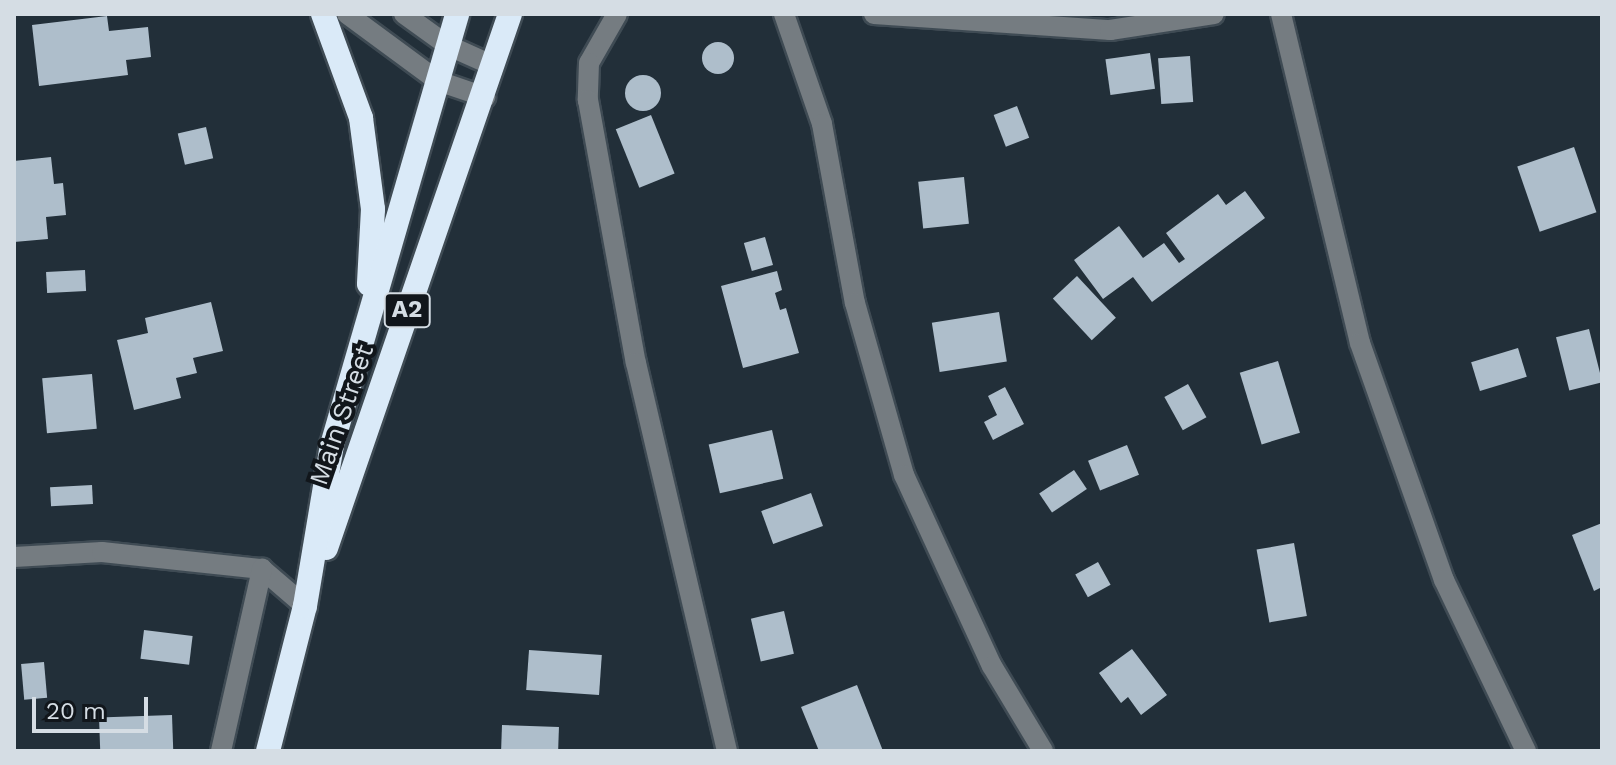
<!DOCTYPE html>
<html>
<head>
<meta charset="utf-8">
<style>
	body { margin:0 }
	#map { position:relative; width:1616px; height:765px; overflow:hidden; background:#222f39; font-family:"Work Sans",sans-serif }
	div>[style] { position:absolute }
	.building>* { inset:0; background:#aebecb; transform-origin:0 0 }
	.round { border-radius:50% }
	.roads { filter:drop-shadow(2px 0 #3f4b54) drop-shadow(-2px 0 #3f4b54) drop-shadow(0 2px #3f4b54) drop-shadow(0 -2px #3f4b54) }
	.minor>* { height:20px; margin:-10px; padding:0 10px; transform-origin:10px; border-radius:10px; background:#757c81 }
	.highway>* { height:24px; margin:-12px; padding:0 12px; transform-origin:12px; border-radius:12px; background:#daeaf8 }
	span { translate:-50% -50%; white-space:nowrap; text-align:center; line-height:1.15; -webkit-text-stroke:8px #11161b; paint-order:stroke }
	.shield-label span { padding:2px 6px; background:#11161b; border:2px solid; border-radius:6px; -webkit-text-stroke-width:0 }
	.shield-label { font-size:24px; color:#d5dde4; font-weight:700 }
	.street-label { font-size:26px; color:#d5dde4 }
	.frame { position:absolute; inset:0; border:16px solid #d5dde4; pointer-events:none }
	.scale { position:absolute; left:32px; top:697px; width:116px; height:36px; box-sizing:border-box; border:4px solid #d5dde4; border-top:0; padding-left:10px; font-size:24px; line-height:28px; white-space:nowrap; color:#d5dde4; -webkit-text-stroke:6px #11161b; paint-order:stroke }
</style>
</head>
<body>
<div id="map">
	<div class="building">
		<i style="clip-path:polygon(107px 16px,109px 31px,148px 27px,151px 57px,126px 60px,128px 75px,39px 86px,32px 25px)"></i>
		<i class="round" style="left:702px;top:42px;width:32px;height:32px"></i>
		<i style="left:1150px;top:53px;width:36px;height:45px;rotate:82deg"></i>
		<i style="left:1190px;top:56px;width:46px;height:32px;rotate:86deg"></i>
		<i class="round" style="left:625px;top:75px;width:36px;height:36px"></i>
		<i style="left:1017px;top:106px;width:34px;height:25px;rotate:69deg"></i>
		<i style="left:651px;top:115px;width:63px;height:38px;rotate:68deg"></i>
		<i style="left:206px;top:127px;width:32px;height:29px;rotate:77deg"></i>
		<i style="left:1574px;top:147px;width:69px;height:60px;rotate:71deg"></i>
		<i style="clip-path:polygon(51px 157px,54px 184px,63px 183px,66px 215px,46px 217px,48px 239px,14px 242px,14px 161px)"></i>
		<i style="left:964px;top:177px;width:47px;height:46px;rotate:84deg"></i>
		<i style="clip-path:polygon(1245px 191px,1265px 218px,1152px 302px,1133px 277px,1103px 299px,1074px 260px,1119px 226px,1143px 258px,1164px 243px,1179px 263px,1185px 259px,1166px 233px,1218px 194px,1226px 205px)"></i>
		<i style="left:765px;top:237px;width:29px;height:22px;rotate:74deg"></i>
		<i style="left:85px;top:270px;width:21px;height:39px;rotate:87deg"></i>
		<i style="clip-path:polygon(777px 271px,782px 290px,775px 293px,780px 310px,786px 308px,799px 353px,743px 368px,721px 286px)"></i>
		<i style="left:1077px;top:276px;width:57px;height:33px;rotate:47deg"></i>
		<i style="clip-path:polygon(211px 302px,223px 351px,193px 358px,197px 373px,176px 378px,181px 398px,134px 410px,117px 340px,148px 333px,145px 318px)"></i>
		<i style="left:999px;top:312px;width:50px;height:68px;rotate:81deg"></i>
		<i style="left:1589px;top:329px;width:55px;height:34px;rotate:76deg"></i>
		<i style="left:1518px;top:348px;width:30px;height:49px;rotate:73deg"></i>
		<i style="left:1278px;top:361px;width:75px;height:40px;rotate:73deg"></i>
		<i style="left:92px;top:374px;width:55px;height:50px;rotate:85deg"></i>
		<i style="left:1188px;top:384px;width:38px;height:27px;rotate:61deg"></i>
		<i style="clip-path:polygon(1005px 387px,1024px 424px,993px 440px,984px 422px,997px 415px,988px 396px)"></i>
		<i style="left:772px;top:430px;width:50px;height:65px;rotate:77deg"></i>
		<i style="left:1127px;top:445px;width:32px;height:42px;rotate:68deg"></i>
		<i style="left:1074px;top:470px;width:23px;height:42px;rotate:56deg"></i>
		<i style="left:92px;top:485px;width:19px;height:42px;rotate:87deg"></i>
		<i style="left:811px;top:493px;width:35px;height:53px;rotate:70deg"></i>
		<i style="clip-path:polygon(1602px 523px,1602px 587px,1594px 591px,1572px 535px)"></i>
		<i style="left:1294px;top:543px;width:74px;height:38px;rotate:80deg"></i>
		<i style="left:1098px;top:562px;width:26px;height:26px;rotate:61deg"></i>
		<i style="left:784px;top:611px;width:44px;height:34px;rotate:77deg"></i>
		<i style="left:144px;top:630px;width:49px;height:29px;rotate:7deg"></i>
		<i style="clip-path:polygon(1132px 649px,1167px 695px,1141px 715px,1128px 697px,1121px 703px,1099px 673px)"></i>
		<i style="left:529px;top:650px;width:73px;height:40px;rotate:4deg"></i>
		<i style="left:44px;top:662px;width:36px;height:23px;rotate:85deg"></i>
		<i style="clip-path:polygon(857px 685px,883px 751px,819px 751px,801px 707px)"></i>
		<i style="left:172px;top:715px;width:36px;height:73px;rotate:88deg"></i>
		<i style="left:502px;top:725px;width:57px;height:26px;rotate:2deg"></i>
	</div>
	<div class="roads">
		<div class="minor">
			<i style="left:347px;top:14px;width:113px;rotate:36.4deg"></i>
			<i style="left:438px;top:81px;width:50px;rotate:18.8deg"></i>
			<i style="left:404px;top:14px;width:53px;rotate:35.8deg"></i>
			<i style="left:447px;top:45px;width:51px;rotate:24.1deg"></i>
			<i style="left:617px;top:14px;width:56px;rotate:119.7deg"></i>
			<i style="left:589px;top:63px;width:37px;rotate:92deg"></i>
			<i style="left:588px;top:100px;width:267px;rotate:79.7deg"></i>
			<i style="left:636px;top:363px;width:399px;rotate:76.8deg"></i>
			<i style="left:784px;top:14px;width:116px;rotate:70.9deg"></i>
			<i style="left:822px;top:124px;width:182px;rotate:79.6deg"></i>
			<i style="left:855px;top:303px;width:179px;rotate:74.1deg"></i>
			<i style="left:904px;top:475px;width:210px;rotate:65.3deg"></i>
			<i style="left:992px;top:666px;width:99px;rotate:59deg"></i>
			<i style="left:874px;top:14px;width:237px;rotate:3.9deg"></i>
			<i style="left:1110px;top:30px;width:105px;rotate:-8.7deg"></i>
			<i style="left:1281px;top:14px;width:338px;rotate:76.5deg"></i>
			<i style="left:1360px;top:343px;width:251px;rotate:70.5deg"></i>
			<i style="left:1444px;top:580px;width:190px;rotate:64.4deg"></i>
			<i style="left:14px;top:557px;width:88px;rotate:-3.3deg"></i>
			<i style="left:102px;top:552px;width:161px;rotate:6.1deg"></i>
			<i style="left:262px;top:569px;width:57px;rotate:40.7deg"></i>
			<i style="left:221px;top:751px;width:187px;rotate:-77.3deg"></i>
		</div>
		<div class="highway">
			<i style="left:323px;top:14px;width:111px;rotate:69.9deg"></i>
			<i style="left:361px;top:118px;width:92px;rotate:82.5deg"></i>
			<i style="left:373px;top:209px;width:75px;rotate:93.1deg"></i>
			<i style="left:326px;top:548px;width:565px;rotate:-70.99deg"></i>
			<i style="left:268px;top:751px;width:150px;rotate:-75.7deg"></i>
			<i style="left:305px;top:606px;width:163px;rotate:-80.5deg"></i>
			<i style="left:332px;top:445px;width:449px;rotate:-73.8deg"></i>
		</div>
	</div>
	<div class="shield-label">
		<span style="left:407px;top:310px">A2</span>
	</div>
	<div class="street-label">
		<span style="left:342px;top:415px;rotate:-71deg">Main Street</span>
	</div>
	<div class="frame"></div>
	<div class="scale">20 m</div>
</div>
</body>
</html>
